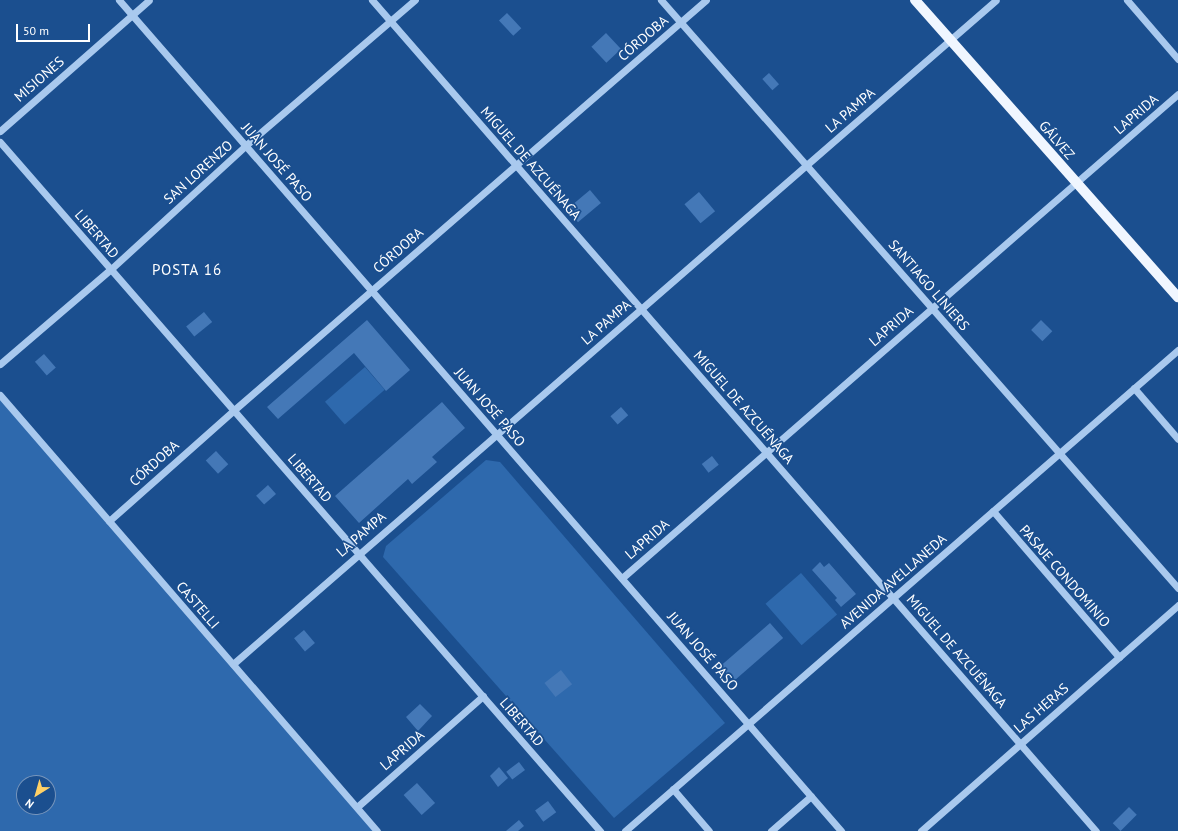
<!DOCTYPE html>
<html>
<head>
<meta charset="utf-8">
<style>
	body { margin:0 }
	#map { position:relative; width:1178px; height:831px; overflow:hidden; background:#1b4f8f; font-family:"PT Sans",sans-serif }
	div>[style] { position:absolute }
	.green>* { inset:0; background:#2e69ad; transform-origin:0 0 }
	.building>* { inset:0; background:#4478b7; transform-origin:0 0 }
	.minor>* { height:7px; margin:-3.5px; padding:0 3.5px; transform-origin:3.5px; border-radius:3.5px; background:#a9c9ee }
	.major>* { height:10px; margin:-5px; padding:0 5px; transform-origin:5px; border-radius:5px; background:#f0f6ff }
	span { translate:-50% -50%; white-space:nowrap; text-align:center; line-height:1.15; -webkit-text-stroke:3.5px #1b4f8f; paint-order:stroke }
	.street-label { font-size:14px; color:#fff }
	.neighbourhood-label { font-size:15px; color:#fff; letter-spacing:1px }
	.north { position:absolute; left:16px; top:775px; width:40px; height:40px; box-sizing:border-box; background:#1b4f8f; border:1px solid #7695bc; border-radius:50%; rotate:217deg; font-size:11px; font-weight:700; line-height:16px; text-align:center; color:#fff }
	.north::after { content:''; display:block; margin:auto; width:14px; height:18px; background:#ffd166; clip-path:polygon(50% 0,100% 100%,50% 72%,0 100%) }
	.scale { position:absolute; left:16px; top:24px; width:74px; height:18px; box-sizing:border-box; border:2px solid #fff; border-top:0; padding-left:5px; font-size:12px; line-height:14px; white-space:nowrap; color:#fff; -webkit-text-stroke:3px #1b4f8f; paint-order:stroke }
</style>
</head>
<body>
<div id="map">
	<div class="green">
		<i style="left:365px;top:367px;width:30px;height:53px;rotate:49deg"></i>
		<i style="clip-path:polygon(evenodd,0 395px,377px 831px,0 831px,0 395px,24px 783px,48px 783px,48px 807px,24px 807px,24px 783px)"></i>
		<i style="clip-path:polygon(486px 460px,500px 462px,725px 723px,614px 818px,383px 557px,386px 546px)"></i>
		<i style="left:801px;top:573px;width:55px;height:47px;rotate:49deg"></i>
	</div>
	<div class="building">
		<i style="left:507px;top:13px;width:21px;height:11px;rotate:47deg"></i>
		<i style="left:606px;top:33px;width:22px;height:20px;rotate:47deg"></i>
		<i style="left:769px;top:73px;width:15px;height:9px;rotate:48deg"></i>
		<i style="left:590px;top:190px;width:17px;height:30px;rotate:50deg"></i>
		<i style="left:699px;top:192px;width:25px;height:19px;rotate:50deg"></i>
		<i style="left:204px;top:312px;width:13px;height:23px;rotate:51deg"></i>
		<i style="clip-path:polygon(367px 320px,410px 370px,386px 391px,354px 353px,278px 419px,267px 407px)"></i>
		<i style="left:1041px;top:320px;width:16px;height:14px;rotate:45deg"></i>
		<i style="left:44px;top:354px;width:18px;height:12px;rotate:49deg"></i>
		<i style="clip-path:polygon(442px 402px,465px 428px,432px 457px,437px 462px,412px 484px,408px 479px,359px 523px,335px 496px)"></i>
		<i style="left:621px;top:407px;width:11px;height:14px;rotate:49deg"></i>
		<i style="left:216px;top:451px;width:18px;height:14px;rotate:47deg"></i>
		<i style="left:712px;top:456px;width:11px;height:13px;rotate:52deg"></i>
		<i style="left:268px;top:485px;width:12px;height:16px;rotate:48deg"></i>
		<i style="clip-path:polygon(820px 562px,824px 567px,829px 563px,856px 594px,841px 607px,835px 600px,837px 598px,812px 570px)"></i>
		<i style="left:770px;top:623px;width:20px;height:66px;rotate:49deg"></i>
		<i style="left:304px;top:630px;width:17px;height:13px;rotate:50deg"></i>
		<i style="left:561px;top:670px;width:18px;height:21px;rotate:52deg"></i>
		<i style="clip-path:polygon(420px 704px,432px 716px,418px 731px,406px 717px)"></i>
		<i style="left:519px;top:762px;width:10px;height:16px;rotate:53deg"></i>
		<i style="clip-path:polygon(499px 767px,508px 778px,498px 787px,490px 776px)"></i>
		<i style="left:417px;top:783px;width:27px;height:18px;rotate:48deg"></i>
		<i style="left:548px;top:801px;width:14px;height:16px;rotate:54deg"></i>
		<i style="left:1129px;top:807px;width:11px;height:23px;rotate:45deg"></i>
		<i style="clip-path:polygon(519px 820px,524px 826px,518px 831px,506px 831px)"></i>
	</div>
	<div class="minor">
		<i style="left:119px;top:0;width:1101px;rotate:49.01deg"></i>
		<i style="left:372px;top:0;width:1102px;rotate:48.94deg"></i>
		<i style="left:661px;top:0;width:783px;rotate:48.68deg"></i>
		<i style="left:1127px;top:0;width:78px;rotate:49.2deg"></i>
		<i style="left:0;top:131px;width:198px;rotate:-41.3deg"></i>
		<i style="left:0;top:142px;width:914px;rotate:48.95deg"></i>
		<i style="left:0;top:364px;width:146px;rotate:-40.6deg"></i>
		<i style="left:111px;top:269px;width:182px;rotate:-42.5deg"></i>
		<i style="left:245px;top:146px;width:224px;rotate:-40.7deg"></i>
		<i style="left:1134px;top:388px;width:67px;rotate:49.2deg"></i>
		<i style="left:0;top:395px;width:576px;rotate:49.15deg"></i>
		<i style="left:993px;top:511px;width:193px;rotate:49.2deg"></i>
		<i style="left:109px;top:521px;width:167px;rotate:-41.6deg"></i>
		<i style="left:234px;top:410px;width:625px;rotate:-40.98deg"></i>
		<i style="left:622px;top:578px;width:737px;rotate:-41.04deg"></i>
		<i style="left:233px;top:664px;width:1011px;rotate:-41.03deg"></i>
		<i style="left:673px;top:789px;width:55px;rotate:49.4deg"></i>
		<i style="left:357px;top:807px;width:168px;rotate:-41.4deg"></i>
		<i style="left:625px;top:831px;width:733px;rotate:-41.02deg"></i>
		<i style="left:771px;top:831px;width:53px;rotate:-41.2deg"></i>
		<i style="left:921px;top:831px;width:342px;rotate:-41.3deg"></i>
	</div>
	<div class="major">
		<i style="left:915px;top:0;width:397px;rotate:48.5deg"></i>
	</div>
	<div class="street-label">
		<span style="left:643px;top:38px;rotate:-41deg">CÓRDOBA</span>
		<span style="left:39px;top:79px;rotate:-41deg">MISIONES</span>
		<span style="left:850px;top:110px;rotate:-41deg">LA PAMPA</span>
		<span style="left:1136px;top:114px;rotate:-41deg">LAPRIDA</span>
		<span style="left:1057px;top:140px;rotate:49deg">GÁLVEZ</span>
		<span style="left:277px;top:162px;rotate:49deg">JUAN JOSÉ PASO</span>
		<span style="left:531px;top:163px;rotate:49deg">MIGUEL DE AZCUÉNAGA</span>
		<span style="left:198px;top:172px;rotate:-42deg">SAN LORENZO</span>
		<span style="left:97px;top:234px;rotate:49deg">LIBERTAD</span>
		<span style="left:398px;top:250px;rotate:-41deg">CÓRDOBA</span>
		<span style="left:929px;top:285px;rotate:49deg">SANTIAGO LINIERS</span>
		<span style="left:606px;top:322px;rotate:-41deg">LA PAMPA</span>
		<span style="left:891px;top:326px;rotate:-41deg">LAPRIDA</span>
		<span style="left:490px;top:407px;rotate:49deg">JUAN JOSÉ PASO</span>
		<span style="left:744px;top:407px;rotate:49deg">MIGUEL DE AZCUÉNAGA</span>
		<span style="left:154px;top:463px;rotate:-42deg">CÓRDOBA</span>
		<span style="left:310px;top:478px;rotate:49deg">LIBERTAD</span>
		<span style="left:361px;top:534px;rotate:-41deg">LA PAMPA</span>
		<span style="left:647px;top:539px;rotate:-41deg">LAPRIDA</span>
		<span style="left:1065px;top:576px;rotate:49deg">PASAJE CONDOMINIO</span>
		<span style="left:893px;top:581px;rotate:-41deg">AVENIDA AVELLANEDA</span>
		<span style="left:198px;top:605px;rotate:49deg">CASTELLI</span>
		<span style="left:703px;top:651px;rotate:49deg">JUAN JOSÉ PASO</span>
		<span style="left:957px;top:651px;rotate:49deg">MIGUEL DE AZCUÉNAGA</span>
		<span style="left:1041px;top:708px;rotate:-41deg">LAS HERAS</span>
		<span style="left:522px;top:722px;rotate:49deg">LIBERTAD</span>
		<span style="left:402px;top:750px;rotate:-41deg">LAPRIDA</span>
	</div>
	<div class="neighbourhood-label">
		<span style="left:187px;top:270px">POSTA 16</span>
	</div>
	<div class="north">N</div>
	<div class="scale">50 m</div>
</div>
</body>
</html>
